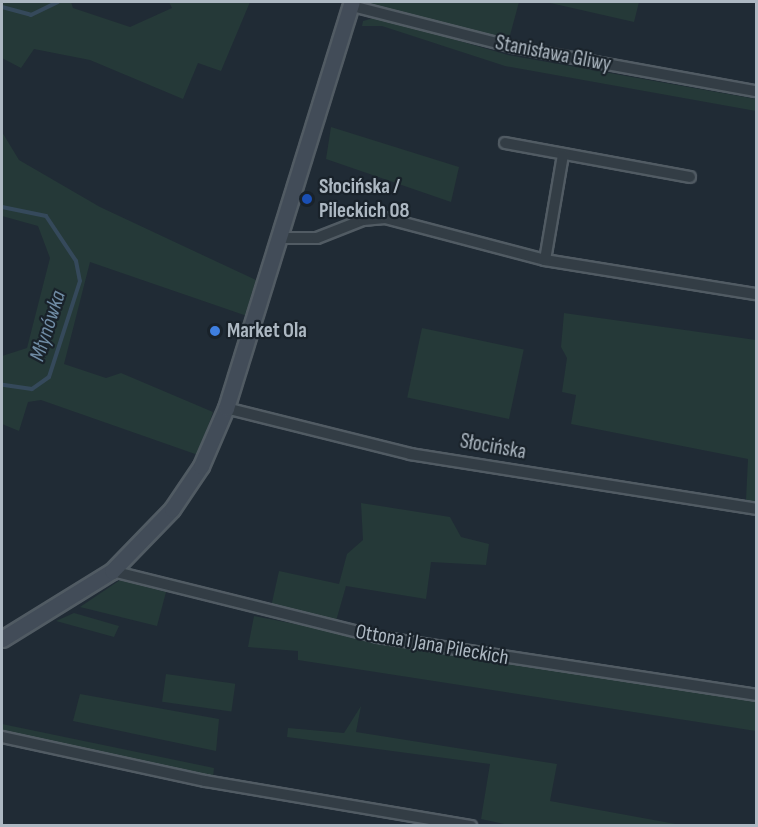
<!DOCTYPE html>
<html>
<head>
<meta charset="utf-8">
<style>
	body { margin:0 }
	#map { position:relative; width:758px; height:827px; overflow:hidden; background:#202b35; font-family:"Sofia Sans Condensed",sans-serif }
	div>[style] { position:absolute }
	.green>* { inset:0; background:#253938; transform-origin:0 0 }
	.stream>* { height:4px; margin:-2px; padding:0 2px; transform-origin:2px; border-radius:2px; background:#35495b }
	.roads { filter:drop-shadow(2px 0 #515b63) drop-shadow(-2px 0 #515b63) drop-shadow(0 2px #515b63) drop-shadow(0 -2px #515b63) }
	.street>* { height:10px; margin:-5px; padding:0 5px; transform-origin:5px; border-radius:5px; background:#333d45 }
	.secondary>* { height:15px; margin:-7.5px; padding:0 7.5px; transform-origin:7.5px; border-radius:7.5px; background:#424c58 }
	.dots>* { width:16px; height:16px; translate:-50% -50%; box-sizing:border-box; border:3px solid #19222a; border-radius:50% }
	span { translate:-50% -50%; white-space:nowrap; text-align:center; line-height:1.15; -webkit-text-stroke:4.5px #19222a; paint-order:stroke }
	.street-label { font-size:21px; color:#adb8c2 }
	.poi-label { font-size:21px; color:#adb8c2; font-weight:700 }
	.left { translate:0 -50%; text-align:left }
	.water-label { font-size:22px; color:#708ca5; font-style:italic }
	.frame { position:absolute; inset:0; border:3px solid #adb8c2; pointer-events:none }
</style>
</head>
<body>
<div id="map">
	<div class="green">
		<i style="clip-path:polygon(2px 2px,71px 2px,73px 8px,130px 27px,172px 8px,169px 2px,250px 2px,221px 71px,198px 63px,183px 99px,90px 60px,34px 49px,21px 68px,2px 58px)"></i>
		<i style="clip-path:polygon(519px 2px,509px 39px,363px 3px,363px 2px)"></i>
		<i style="clip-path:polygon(546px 2px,639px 2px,634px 22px)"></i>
		<i style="clip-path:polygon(377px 17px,508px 55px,756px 99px,756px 111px,505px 66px,382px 26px,362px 26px,363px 21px)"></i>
		<i style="clip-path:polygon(331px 127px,459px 167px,451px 202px,326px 159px)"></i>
		<i style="clip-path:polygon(2px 132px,19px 160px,100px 207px,258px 281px,247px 316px,90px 262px,64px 364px,106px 378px,121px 373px,213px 412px,198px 455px,41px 400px,28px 402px,19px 431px,2px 424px,2px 356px,27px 348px,50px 258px,38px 226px,2px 216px)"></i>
		<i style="clip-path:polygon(564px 313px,756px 340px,756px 502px,746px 500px,748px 459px,571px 424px,576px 395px,562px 392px,567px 358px,561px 347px)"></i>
		<i style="left:422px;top:328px;width:104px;height:71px;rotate:12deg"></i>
		<i style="clip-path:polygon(361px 503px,450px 517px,461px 537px,489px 544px,486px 565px,431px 562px,426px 599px,346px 586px,336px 621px,271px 607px,279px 571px,339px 584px,347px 554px,363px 540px)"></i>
		<i style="clip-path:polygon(120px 580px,166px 592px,157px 626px,80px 607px)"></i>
		<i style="clip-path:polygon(74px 613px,119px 626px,114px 637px,56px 621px)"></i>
		<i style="clip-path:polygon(254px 616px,493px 662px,756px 700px,756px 731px,298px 660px,298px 651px,248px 647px)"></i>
		<i style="left:166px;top:674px;width:70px;height:28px;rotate:8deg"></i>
		<i style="clip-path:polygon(80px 694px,219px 719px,216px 751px,73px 721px)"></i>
		<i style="clip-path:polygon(361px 706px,356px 732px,557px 764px,550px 801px,681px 825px,514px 826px,481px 819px,490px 764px,287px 737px,288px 728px,344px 733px)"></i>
		<i style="clip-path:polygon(2px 724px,214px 768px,213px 778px,40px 742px,2px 731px)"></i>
	</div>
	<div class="stream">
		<i style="left:2px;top:7px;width:30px;rotate:15deg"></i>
		<i style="left:31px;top:15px;width:30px;rotate:-26deg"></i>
		<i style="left:2px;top:207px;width:45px;rotate:11.6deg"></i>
		<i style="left:46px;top:216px;width:54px;rotate:56.3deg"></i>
		<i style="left:76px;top:261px;width:20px;rotate:79deg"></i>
		<i style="left:80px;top:281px;width:101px;rotate:107.9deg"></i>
		<i style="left:49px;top:377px;width:21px;rotate:145deg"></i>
		<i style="left:32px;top:389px;width:30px;rotate:-172deg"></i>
	</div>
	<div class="roads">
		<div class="street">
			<i style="left:352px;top:6px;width:166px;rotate:14.3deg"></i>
			<i style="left:513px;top:47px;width:247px;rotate:10.3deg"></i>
			<i style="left:505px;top:143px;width:188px;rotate:10.4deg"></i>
			<i style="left:281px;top:238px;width:36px"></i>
			<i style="left:317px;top:238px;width:49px;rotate:-21.4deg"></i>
			<i style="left:363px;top:220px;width:22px;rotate:-5deg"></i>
			<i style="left:385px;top:218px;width:165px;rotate:14.7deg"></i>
			<i style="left:545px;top:260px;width:214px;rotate:9.2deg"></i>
			<i style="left:545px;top:260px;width:107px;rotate:-80.3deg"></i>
			<i style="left:226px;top:408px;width:190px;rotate:14deg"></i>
			<i style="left:410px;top:454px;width:350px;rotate:9deg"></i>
			<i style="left:112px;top:571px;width:274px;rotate:13.9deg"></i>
			<i style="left:378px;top:637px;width:382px;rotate:8.7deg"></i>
			<i style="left:2px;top:737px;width:208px;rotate:12.2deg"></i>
			<i style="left:205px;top:781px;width:270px;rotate:9.6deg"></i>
		</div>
		<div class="secondary">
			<i style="left:2px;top:639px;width:129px;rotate:-31.7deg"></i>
			<i style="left:112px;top:571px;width:86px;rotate:-45.9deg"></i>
			<i style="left:172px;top:509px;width:52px;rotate:-56deg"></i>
			<i style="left:201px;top:466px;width:63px;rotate:-66.7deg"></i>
			<i style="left:226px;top:408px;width:425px;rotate:-72.8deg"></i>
		</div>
	</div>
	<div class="dots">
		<i style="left:307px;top:199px;background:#1a4fb4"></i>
		<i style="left:215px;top:331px;background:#3f7fe0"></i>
	</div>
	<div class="street-label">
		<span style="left:553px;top:54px;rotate:11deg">Stanisława Gliwy</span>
		<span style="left:493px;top:447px;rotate:10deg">Słocińska</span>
		<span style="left:432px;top:645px;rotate:10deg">Ottona i Jana Pileckich</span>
	</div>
	<div class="poi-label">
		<span class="left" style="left:319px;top:199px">Słocińska /<br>Pileckich 08</span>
		<span class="left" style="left:227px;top:331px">Market Ola</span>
	</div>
	<div class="water-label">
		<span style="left:48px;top:326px;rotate:-72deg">Młynówka</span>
	</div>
	<div class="frame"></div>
</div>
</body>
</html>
